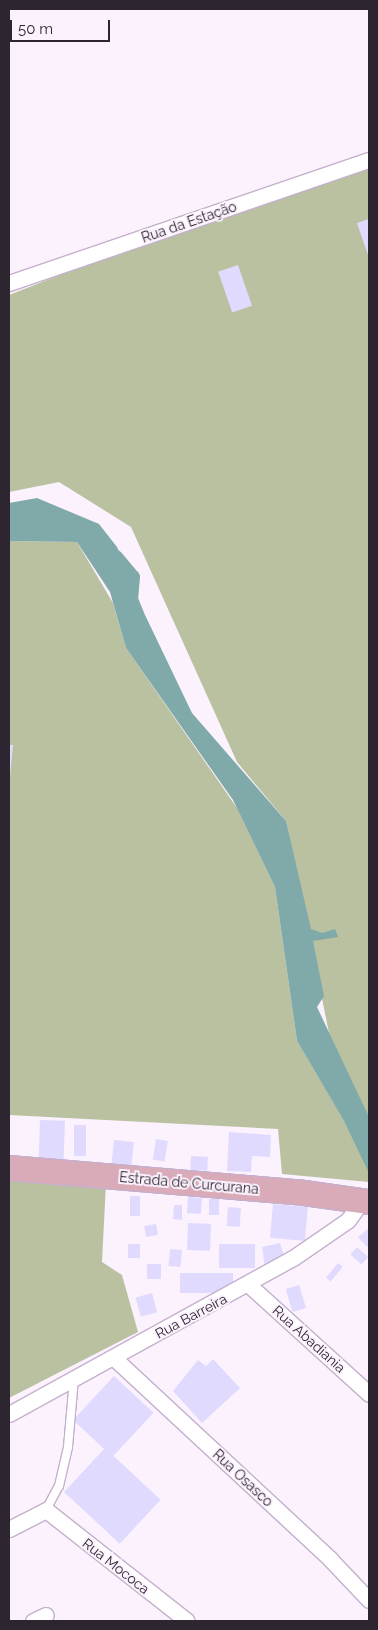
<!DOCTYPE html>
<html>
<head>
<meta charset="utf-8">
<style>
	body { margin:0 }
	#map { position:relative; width:378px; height:1630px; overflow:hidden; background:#fbf2fe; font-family:Raleway,sans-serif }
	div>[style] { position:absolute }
	.forest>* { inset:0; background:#b9c1a1 }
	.water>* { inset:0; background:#80a9aa }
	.canal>* { height:14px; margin:-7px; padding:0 7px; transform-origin:7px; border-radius:7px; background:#80a9aa }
	.building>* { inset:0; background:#e0dbfe; transform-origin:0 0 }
	.roads { filter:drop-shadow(1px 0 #c4b0cd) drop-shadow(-1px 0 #c4b0cd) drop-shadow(0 1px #c4b0cd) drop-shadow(0 -1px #c4b0cd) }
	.service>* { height:8px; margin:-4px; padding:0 4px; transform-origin:4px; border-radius:4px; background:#fff }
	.minor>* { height:15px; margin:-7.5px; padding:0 7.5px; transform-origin:7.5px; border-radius:7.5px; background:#fff }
	.primary>* { height:24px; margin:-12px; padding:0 12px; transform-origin:12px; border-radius:12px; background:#d9aab8 }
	span { translate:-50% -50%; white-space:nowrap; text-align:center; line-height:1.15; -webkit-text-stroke:4px #fbf2fe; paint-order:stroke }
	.street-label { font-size:14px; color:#2d2530 }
	.frame { position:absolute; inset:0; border:10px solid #2d2530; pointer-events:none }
	.scale { position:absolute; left:10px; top:20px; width:100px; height:22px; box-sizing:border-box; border:2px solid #2d2530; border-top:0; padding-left:6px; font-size:15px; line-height:18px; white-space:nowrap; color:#2d2530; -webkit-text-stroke:4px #fbf2fe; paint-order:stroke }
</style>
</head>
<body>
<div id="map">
	<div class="forest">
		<i style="clip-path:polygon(369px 164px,369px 1122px,329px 1033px,286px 821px,237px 762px,131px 527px,59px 482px,9px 492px,9px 295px,231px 208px)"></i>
		<i style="clip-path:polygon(9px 541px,77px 542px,113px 603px,126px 648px,237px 808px,275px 887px,297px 1041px,369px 1163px,369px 1182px,282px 1174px,278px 1129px,9px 1115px)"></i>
		<i style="clip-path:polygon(9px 1177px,106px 1183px,102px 1262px,122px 1275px,138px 1332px,9px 1398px)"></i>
	</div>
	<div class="water">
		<i style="clip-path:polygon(37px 498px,99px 524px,117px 547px,145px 615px,192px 713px,286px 821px,311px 929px,322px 933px,335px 929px,338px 937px,313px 941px,324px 996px,317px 1007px,369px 1117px,369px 1173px,344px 1121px,297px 1041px,275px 887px,233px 800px,126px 648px,110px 592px,77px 542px,9px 541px,9px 503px)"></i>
	</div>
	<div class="canal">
		<i style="left:116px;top:557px;width:26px;rotate:50deg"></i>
		<i style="left:133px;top:577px;width:24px;rotate:95deg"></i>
	</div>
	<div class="building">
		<i style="clip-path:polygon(369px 219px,369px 258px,357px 223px)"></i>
		<i style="left:238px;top:265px;width:43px;height:21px;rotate:71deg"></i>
		<i style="clip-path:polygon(9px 745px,13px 745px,10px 777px,9px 777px)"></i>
		<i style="left:40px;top:1120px;width:25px;height:42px;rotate:2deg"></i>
		<i style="left:74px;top:1125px;width:12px;height:31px"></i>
		<i style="clip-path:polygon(229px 1132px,271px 1135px,270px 1157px,252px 1156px,251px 1172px,227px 1171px)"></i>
		<i style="left:156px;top:1139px;width:12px;height:21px;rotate:9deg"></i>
		<i style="left:114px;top:1140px;width:20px;height:26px;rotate:6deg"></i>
		<i style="left:191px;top:1156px;width:17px;height:14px;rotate:3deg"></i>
		<i style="left:130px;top:1196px;width:10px;height:20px"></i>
		<i style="left:188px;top:1197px;width:14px;height:16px;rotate:4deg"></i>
		<i style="left:209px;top:1199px;width:10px;height:16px"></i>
		<i style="left:273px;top:1204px;width:35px;height:34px;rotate:5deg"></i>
		<i style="clip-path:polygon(174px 1205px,182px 1205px,182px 1220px,173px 1219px)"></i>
		<i style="left:228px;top:1207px;width:13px;height:19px;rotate:4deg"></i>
		<i style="left:188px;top:1223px;width:23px;height:27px;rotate:2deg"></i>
		<i style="left:156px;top:1224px;width:11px;height:12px;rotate:80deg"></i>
		<i style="clip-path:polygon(369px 1228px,369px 1245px,367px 1247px,358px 1237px)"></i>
		<i style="clip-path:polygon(280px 1243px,284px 1255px,265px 1268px,262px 1247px)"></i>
		<i style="left:128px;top:1244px;width:12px;height:14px"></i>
		<i style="left:219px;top:1244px;width:36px;height:24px"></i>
		<i style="left:357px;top:1247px;width:15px;height:10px;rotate:42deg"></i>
		<i style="left:170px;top:1249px;width:12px;height:17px;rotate:5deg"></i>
		<i style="left:338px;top:1263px;width:6px;height:19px;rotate:39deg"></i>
		<i style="left:147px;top:1264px;width:14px;height:15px"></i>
		<i style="left:233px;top:1273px;width:20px;height:53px;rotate:90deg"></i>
		<i style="left:299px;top:1285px;width:24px;height:14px;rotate:73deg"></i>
		<i style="left:152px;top:1293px;width:20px;height:17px;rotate:75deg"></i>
		<i style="clip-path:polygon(213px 1359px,240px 1388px,202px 1423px,173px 1391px,198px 1360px,206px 1366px)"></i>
		<i style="left:114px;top:1376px;width:54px;height:60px;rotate:43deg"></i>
		<i style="left:105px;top:1448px;width:76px;height:60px;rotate:43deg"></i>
	</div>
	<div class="roads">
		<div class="service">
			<i style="left:46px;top:1510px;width:27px;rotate:-62deg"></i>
			<i style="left:59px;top:1486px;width:40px;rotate:-77deg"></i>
			<i style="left:68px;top:1447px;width:68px;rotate:-85deg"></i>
		</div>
		<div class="minor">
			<i style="left:9px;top:283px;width:380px;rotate:-18.9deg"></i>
			<i style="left:249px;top:1285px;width:162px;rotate:42.2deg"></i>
			<i style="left:114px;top:1358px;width:296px;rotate:42.9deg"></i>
			<i style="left:331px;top:1560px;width:55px;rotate:46.5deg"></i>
			<i style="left:9px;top:1414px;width:324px;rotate:-28.8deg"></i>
			<i style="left:293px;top:1258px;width:67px;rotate:-34.6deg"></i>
			<i style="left:348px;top:1220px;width:24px;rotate:-54deg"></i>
			<i style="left:9px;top:1529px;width:42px;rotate:-27.2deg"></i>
			<i style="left:46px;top:1510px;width:179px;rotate:38.2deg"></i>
			<i style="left:33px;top:1621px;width:14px;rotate:-25deg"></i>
		</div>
		<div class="primary">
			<i style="left:9px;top:1168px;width:289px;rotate:4.8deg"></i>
			<i style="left:297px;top:1192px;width:73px;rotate:7.9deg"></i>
		</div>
	</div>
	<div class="street-label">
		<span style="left:189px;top:222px;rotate:-19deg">Rua da Estação</span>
		<span style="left:189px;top:1183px;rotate:5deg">Estrada de Curcurana</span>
		<span style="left:191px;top:1316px;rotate:-28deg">Rua Barreira</span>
		<span style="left:309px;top:1339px;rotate:42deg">Rua Abadiania</span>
		<span style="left:243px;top:1478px;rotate:43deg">Rua Osasco</span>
		<span style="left:116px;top:1566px;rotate:38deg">Rua Mococa</span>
	</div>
	<div class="frame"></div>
	<div class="scale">50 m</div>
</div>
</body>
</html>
